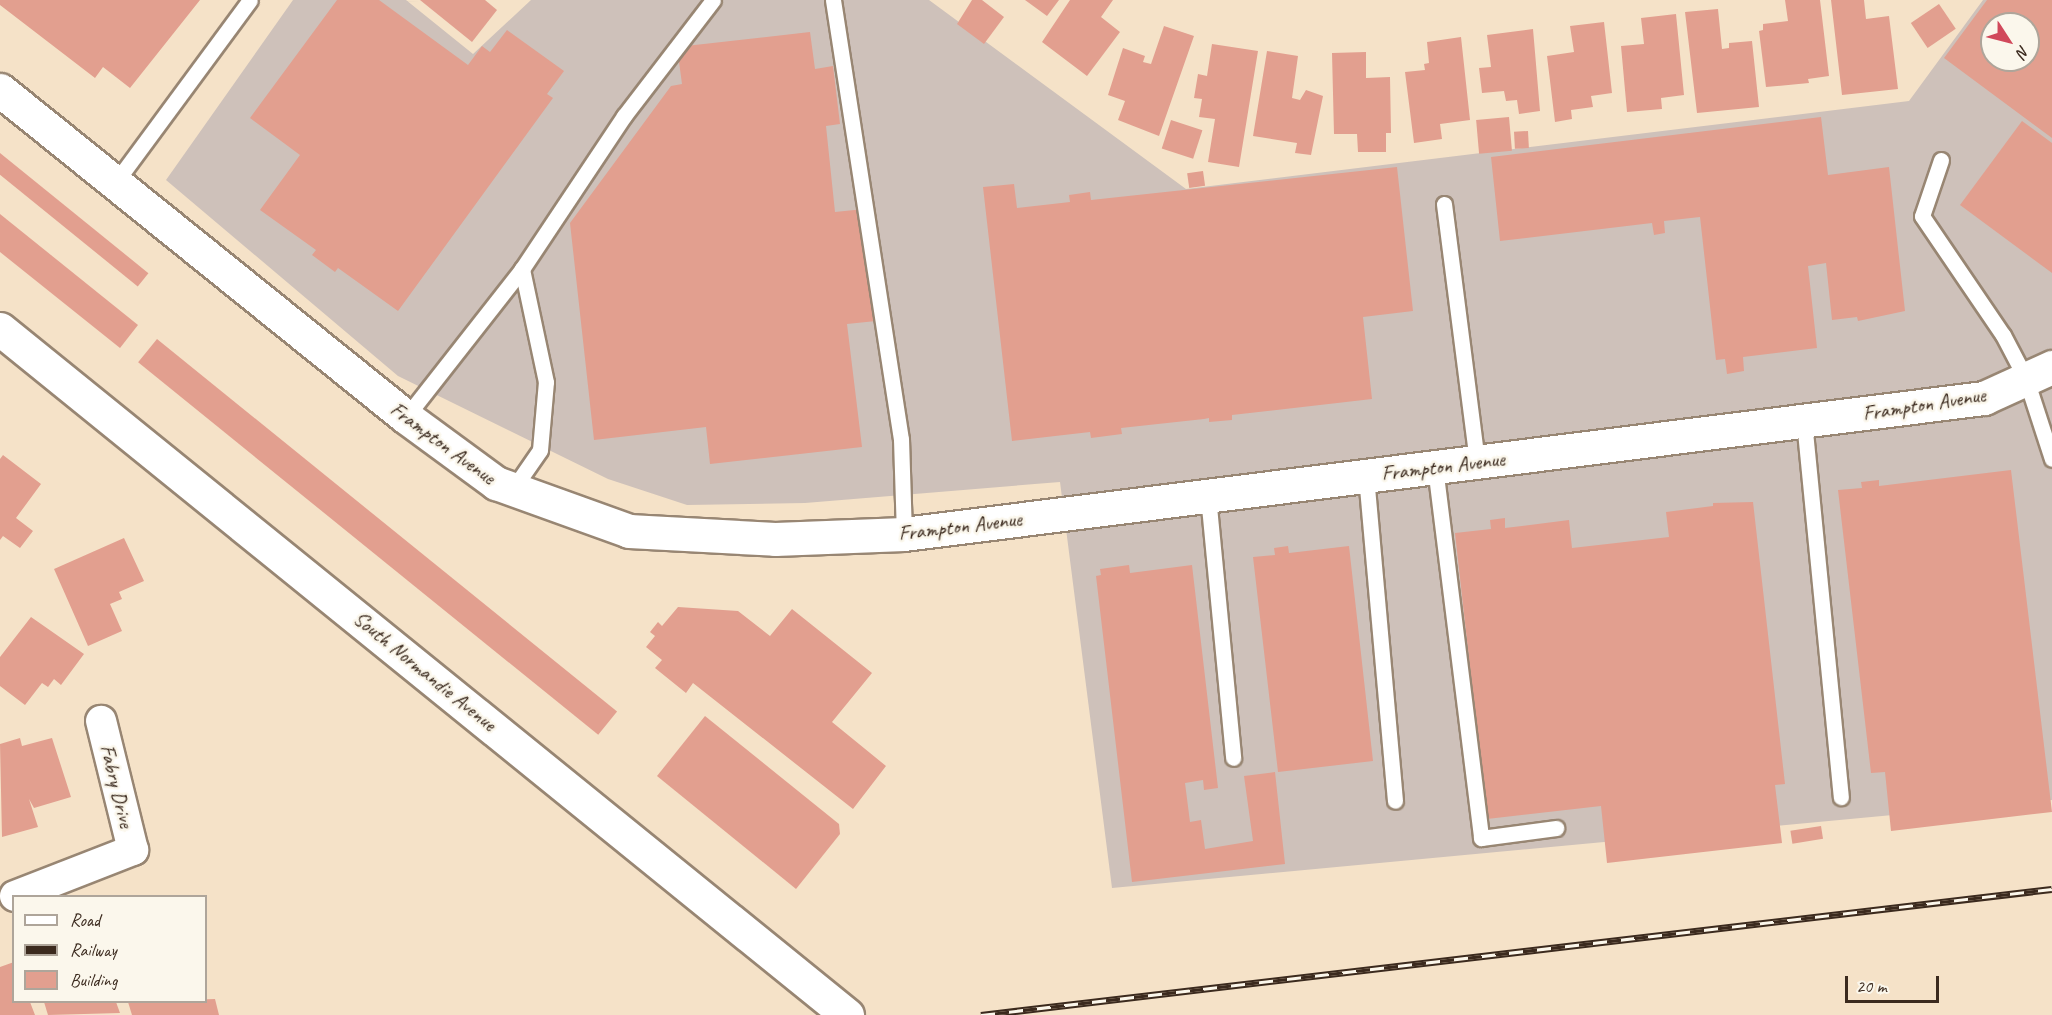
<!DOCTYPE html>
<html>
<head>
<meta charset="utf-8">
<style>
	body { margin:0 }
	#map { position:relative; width:2052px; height:1015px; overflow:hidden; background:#f5e2c8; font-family:Caveat,sans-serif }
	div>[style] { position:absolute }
	.industrial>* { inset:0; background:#cec1ba }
	.building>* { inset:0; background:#e29f8f; transform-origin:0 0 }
	.roads { filter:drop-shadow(2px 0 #988673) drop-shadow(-2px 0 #988673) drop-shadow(0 2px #988673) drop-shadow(0 -2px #988673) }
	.lane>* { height:15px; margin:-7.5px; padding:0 7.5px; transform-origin:7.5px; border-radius:7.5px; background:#fff }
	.street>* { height:30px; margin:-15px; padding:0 15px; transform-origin:15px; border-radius:15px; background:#fff }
	.secondary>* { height:33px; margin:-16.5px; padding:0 16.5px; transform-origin:16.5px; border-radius:16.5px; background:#fff }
	.primary>* { height:33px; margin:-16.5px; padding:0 16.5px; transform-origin:16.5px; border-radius:16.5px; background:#fff }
	.rail>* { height:7px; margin-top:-3.5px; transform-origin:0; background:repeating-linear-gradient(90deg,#fbf7ec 0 14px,#3b2a1e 0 28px); box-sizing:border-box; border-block:2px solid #3b2a1e }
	span { translate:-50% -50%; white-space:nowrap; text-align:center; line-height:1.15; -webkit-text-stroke:5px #fbf7ec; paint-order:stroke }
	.street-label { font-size:21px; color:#3b2a1e }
	.legend { position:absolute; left:12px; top:895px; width:195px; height:108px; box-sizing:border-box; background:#fbf7ec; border:2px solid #aea59a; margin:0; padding:8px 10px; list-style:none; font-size:18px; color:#3b2a1e }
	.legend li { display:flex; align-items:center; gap:12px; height:30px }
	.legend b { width:30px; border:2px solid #aea59a }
	.north { position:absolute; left:1980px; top:12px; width:60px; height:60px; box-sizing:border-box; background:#fbf7ec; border:2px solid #aea59a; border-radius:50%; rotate:126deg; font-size:16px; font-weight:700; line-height:24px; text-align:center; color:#3b2a1e }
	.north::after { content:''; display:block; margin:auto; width:21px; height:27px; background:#d1495b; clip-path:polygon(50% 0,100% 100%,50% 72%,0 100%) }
	.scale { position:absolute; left:1845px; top:976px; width:94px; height:27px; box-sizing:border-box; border:3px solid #3b2a1e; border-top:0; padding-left:8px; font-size:18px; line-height:21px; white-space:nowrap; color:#3b2a1e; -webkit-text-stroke:4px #fbf7ec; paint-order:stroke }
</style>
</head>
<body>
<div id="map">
	<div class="industrial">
		<i style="clip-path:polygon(evenodd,293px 0,406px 0,473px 54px,531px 0,929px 0,1186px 189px,1909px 101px,1983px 0,2052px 0,2052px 800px,1112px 888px,1060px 482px,805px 503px,687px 505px,608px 479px,398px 376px,166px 180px,293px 0,1992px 24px,2028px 24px,2028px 60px,1992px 60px,1992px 24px)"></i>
	</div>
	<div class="building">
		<i style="clip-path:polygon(0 0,200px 0,130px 88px,103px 67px,95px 78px,0 5px)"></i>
		<i style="clip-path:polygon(337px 0,379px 0,468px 65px,482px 46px,490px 52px,507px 30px,564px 71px,547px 94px,553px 98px,398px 311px,338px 268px,335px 272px,312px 255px,316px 250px,260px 210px,300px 155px,250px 118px)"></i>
		<i style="clip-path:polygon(420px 0,485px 0,497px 10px,472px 42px)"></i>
		<i style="clip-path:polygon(972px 0,982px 0,1004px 17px,984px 44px,957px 24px)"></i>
		<i style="clip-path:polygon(1025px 0,1059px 0,1047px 16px)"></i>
		<i style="clip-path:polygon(1070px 0,1113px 0,1101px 17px,1120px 32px,1087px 76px,1042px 42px)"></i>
		<i style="clip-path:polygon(1785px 0,1820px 0,1829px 76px,1808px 79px,1809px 83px,1766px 87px,1759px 31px,1763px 30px,1763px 24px,1788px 21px)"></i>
		<i style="clip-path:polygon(1831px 0,1864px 0,1866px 19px,1889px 16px,1898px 89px,1842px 95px)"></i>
		<i style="clip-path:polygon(evenodd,1987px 0,2052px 0,2052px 138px,1944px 58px,1987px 0,1992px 24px,2028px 24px,2028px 60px,1992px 60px,1992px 24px)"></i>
		<i style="left:1939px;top:4px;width:30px;height:34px;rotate:56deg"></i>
		<i style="clip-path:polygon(1718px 9px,1722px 49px,1729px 48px,1729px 43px,1752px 41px,1759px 107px,1697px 113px,1685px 12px)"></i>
		<i style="clip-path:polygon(1676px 14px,1684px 95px,1661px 98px,1662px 109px,1627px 112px,1621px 46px,1644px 44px,1641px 18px)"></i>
		<i style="clip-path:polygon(1604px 22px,1612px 93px,1591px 96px,1593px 107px,1571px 110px,1572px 119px,1555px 122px,1547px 56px,1574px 52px,1570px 26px)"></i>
		<i style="clip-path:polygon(1164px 26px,1194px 36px,1159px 136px,1118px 120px,1125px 101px,1108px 95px,1123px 48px,1145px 56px,1143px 62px,1151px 64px)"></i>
		<i style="clip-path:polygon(1533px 29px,1540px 111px,1519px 114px,1517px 100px,1506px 101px,1504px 91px,1482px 93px,1479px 68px,1491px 67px,1487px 35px)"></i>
		<i style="clip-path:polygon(810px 32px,815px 69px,833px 66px,840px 124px,826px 126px,835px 212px,864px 209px,876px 321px,847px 324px,862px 447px,710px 464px,706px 427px,594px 440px,570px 223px,671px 86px,682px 84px,677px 47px)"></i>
		<i style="clip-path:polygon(1461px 37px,1470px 120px,1440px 124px,1442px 139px,1414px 143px,1405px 72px,1425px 70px,1424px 64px,1429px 63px,1427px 42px)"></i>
		<i style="clip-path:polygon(1212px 44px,1258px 51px,1239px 167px,1208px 162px,1215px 119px,1199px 117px,1202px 99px,1194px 98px,1198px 74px,1207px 76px)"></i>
		<i style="clip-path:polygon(1267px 51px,1298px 56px,1292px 98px,1300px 100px,1306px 90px,1323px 96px,1311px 155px,1295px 153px,1297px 143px,1253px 136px)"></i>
		<i style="clip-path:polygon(1366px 52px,1366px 78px,1390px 77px,1391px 133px,1386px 133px,1386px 152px,1358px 152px,1357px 134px,1334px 134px,1332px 53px)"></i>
		<i style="left:1509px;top:117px;width:34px;height:33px;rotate:85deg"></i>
		<i style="clip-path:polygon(1821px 117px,1828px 175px,1889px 167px,1905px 311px,1858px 321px,1857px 317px,1832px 320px,1826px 263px,1808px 266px,1817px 348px,1743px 357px,1744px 371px,1727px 374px,1725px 359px,1716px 360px,1700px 217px,1664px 221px,1665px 233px,1654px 235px,1652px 223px,1500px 241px,1491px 157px)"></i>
		<i style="left:1171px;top:120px;width:33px;height:30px;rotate:18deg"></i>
		<i style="clip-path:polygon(2022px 121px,2052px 143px,2052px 273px,1960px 205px)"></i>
		<i style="left:1528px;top:131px;width:17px;height:14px;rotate:87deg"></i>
		<i style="left:0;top:153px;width:191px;height:17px;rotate:39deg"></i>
		<i style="clip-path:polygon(1397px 167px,1413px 311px,1363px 317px,1372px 399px,1232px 415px,1232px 420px,1209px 422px,1209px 418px,1204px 419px,1121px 428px,1122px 434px,1091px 438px,1090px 432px,1012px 441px,983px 187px,1014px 184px,1017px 208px,1070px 202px,1069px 195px,1090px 192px,1091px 200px)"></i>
		<i style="left:1203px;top:171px;width:15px;height:16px;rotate:82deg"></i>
		<i style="clip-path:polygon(0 214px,138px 325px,120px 348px,0 252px)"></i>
		<i style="left:157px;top:339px;width:592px;height:30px;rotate:39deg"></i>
		<i style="clip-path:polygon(3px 455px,41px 484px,16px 518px,33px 531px,20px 548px,3px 536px,0 540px,0 459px)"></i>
		<i style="clip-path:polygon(2011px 470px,2052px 812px,1891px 831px,1885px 772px,1871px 773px,1838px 490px,1862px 488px,1861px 482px,1879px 480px,1879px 486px)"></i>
		<i style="clip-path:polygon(1753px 502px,1785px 784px,1775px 785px,1782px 843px,1607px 863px,1601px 806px,1487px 819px,1455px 533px,1491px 529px,1490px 520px,1505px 518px,1505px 528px,1569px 520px,1572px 548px,1669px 537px,1666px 512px,1713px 506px,1713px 503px)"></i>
		<i style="clip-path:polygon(124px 538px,144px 581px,119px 592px,122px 599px,110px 604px,122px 631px,88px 646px,54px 569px)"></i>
		<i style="clip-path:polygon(1288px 546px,1289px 553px,1349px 546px,1373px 761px,1278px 772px,1253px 557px,1275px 555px,1274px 548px)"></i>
		<i style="clip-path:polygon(1129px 565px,1130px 573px,1192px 565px,1218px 788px,1204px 790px,1203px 780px,1185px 783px,1190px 822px,1201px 820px,1205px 849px,1253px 841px,1244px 776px,1275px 772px,1285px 864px,1132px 882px,1096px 576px,1101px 575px,1100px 569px)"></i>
		<i style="clip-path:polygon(678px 607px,738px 611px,770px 636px,792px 609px,872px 673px,832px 722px,886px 766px,853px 809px,693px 683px,686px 693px,655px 668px,662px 660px,646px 647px,655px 636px,650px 632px,658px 622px,662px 626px)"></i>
		<i style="clip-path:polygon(31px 617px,84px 654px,61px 685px,54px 679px,48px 687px,42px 683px,25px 705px,0 686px,0 657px)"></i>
		<i style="clip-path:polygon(705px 716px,839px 824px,840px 834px,796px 889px,657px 776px)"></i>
		<i style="clip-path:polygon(20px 738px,22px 746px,52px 738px,71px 797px,34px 808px,29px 799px,38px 827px,2px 837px,0 744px)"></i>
		<i style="left:1821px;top:826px;width:13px;height:31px;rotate:81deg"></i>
		<i style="clip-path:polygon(14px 962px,14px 1002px,30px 1002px,35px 1015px,0 1015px,0 967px)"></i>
		<i style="clip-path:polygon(215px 999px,219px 1015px,132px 1015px,128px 1002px)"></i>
		<i style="clip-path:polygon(44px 1002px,116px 1002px,120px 1013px,48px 1015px)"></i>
	</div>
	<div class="roads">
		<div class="lane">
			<i style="left:833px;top:0;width:444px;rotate:81.2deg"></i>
			<i style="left:901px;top:439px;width:95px;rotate:88.2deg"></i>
			<i style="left:1941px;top:160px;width:59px;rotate:108.7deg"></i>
			<i style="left:1922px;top:216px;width:144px;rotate:55.8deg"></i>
			<i style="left:2003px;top:335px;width:50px;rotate:62.4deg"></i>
			<i style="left:2026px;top:379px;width:84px;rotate:72deg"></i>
			<i style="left:115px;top:183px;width:227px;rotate:-53.6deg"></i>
			<i style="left:1444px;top:204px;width:260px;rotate:82.7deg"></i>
			<i style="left:406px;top:417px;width:188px;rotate:-51.9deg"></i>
			<i style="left:522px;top:269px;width:184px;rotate:-56.3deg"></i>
			<i style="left:624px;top:116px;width:146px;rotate:-52.5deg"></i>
			<i style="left:1804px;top:421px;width:378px;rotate:84.4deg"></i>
			<i style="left:1435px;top:467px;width:374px;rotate:82.9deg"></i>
			<i style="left:1481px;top:838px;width:76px;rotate:-7.6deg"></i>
			<i style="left:1366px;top:476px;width:326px;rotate:84.9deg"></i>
			<i style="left:513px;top:489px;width:47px;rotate:-55.3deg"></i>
			<i style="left:540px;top:450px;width:68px;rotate:-85deg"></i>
			<i style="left:546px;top:382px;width:116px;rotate:-102deg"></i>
			<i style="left:1208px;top:496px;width:263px;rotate:84.5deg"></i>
		</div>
		<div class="street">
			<i style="left:15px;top:896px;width:127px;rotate:-21.3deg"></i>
			<i style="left:133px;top:850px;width:133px;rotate:-103.9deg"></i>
		</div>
		<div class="secondary">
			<i style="left:0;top:90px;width:521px;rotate:38.85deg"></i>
			<i style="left:406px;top:417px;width:112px;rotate:36.3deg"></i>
			<i style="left:496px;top:483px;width:141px;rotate:19.8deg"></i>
			<i style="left:629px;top:531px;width:146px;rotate:3.1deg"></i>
			<i style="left:775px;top:539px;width:129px;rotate:-2.2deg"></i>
			<i style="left:904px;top:534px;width:1089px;rotate:-7.18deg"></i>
			<i style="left:1984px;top:398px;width:75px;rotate:-24.5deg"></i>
		</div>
		<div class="primary">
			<i style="left:0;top:329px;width:1090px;rotate:39deg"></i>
		</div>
	</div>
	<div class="rail">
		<i style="left:981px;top:1015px;width:1078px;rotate:-6.71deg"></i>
	</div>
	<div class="street-label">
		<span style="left:1924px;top:404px;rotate:-9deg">Frampton Avenue</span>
		<span style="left:443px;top:443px;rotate:36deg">Frampton Avenue</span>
		<span style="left:1443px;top:466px;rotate:-7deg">Frampton Avenue</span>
		<span style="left:960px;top:526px;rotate:-7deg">Frampton Avenue</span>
		<span style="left:425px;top:671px;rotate:39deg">South Normandie Avenue</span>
		<span style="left:117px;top:786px;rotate:76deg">Fabry Drive</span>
	</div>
	<ul class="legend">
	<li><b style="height:8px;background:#fff"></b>Road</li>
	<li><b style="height:8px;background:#3b2a1e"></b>Railway</li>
	<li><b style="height:16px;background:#e29f8f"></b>Building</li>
	</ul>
	<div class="north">N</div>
	<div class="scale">20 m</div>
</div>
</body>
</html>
